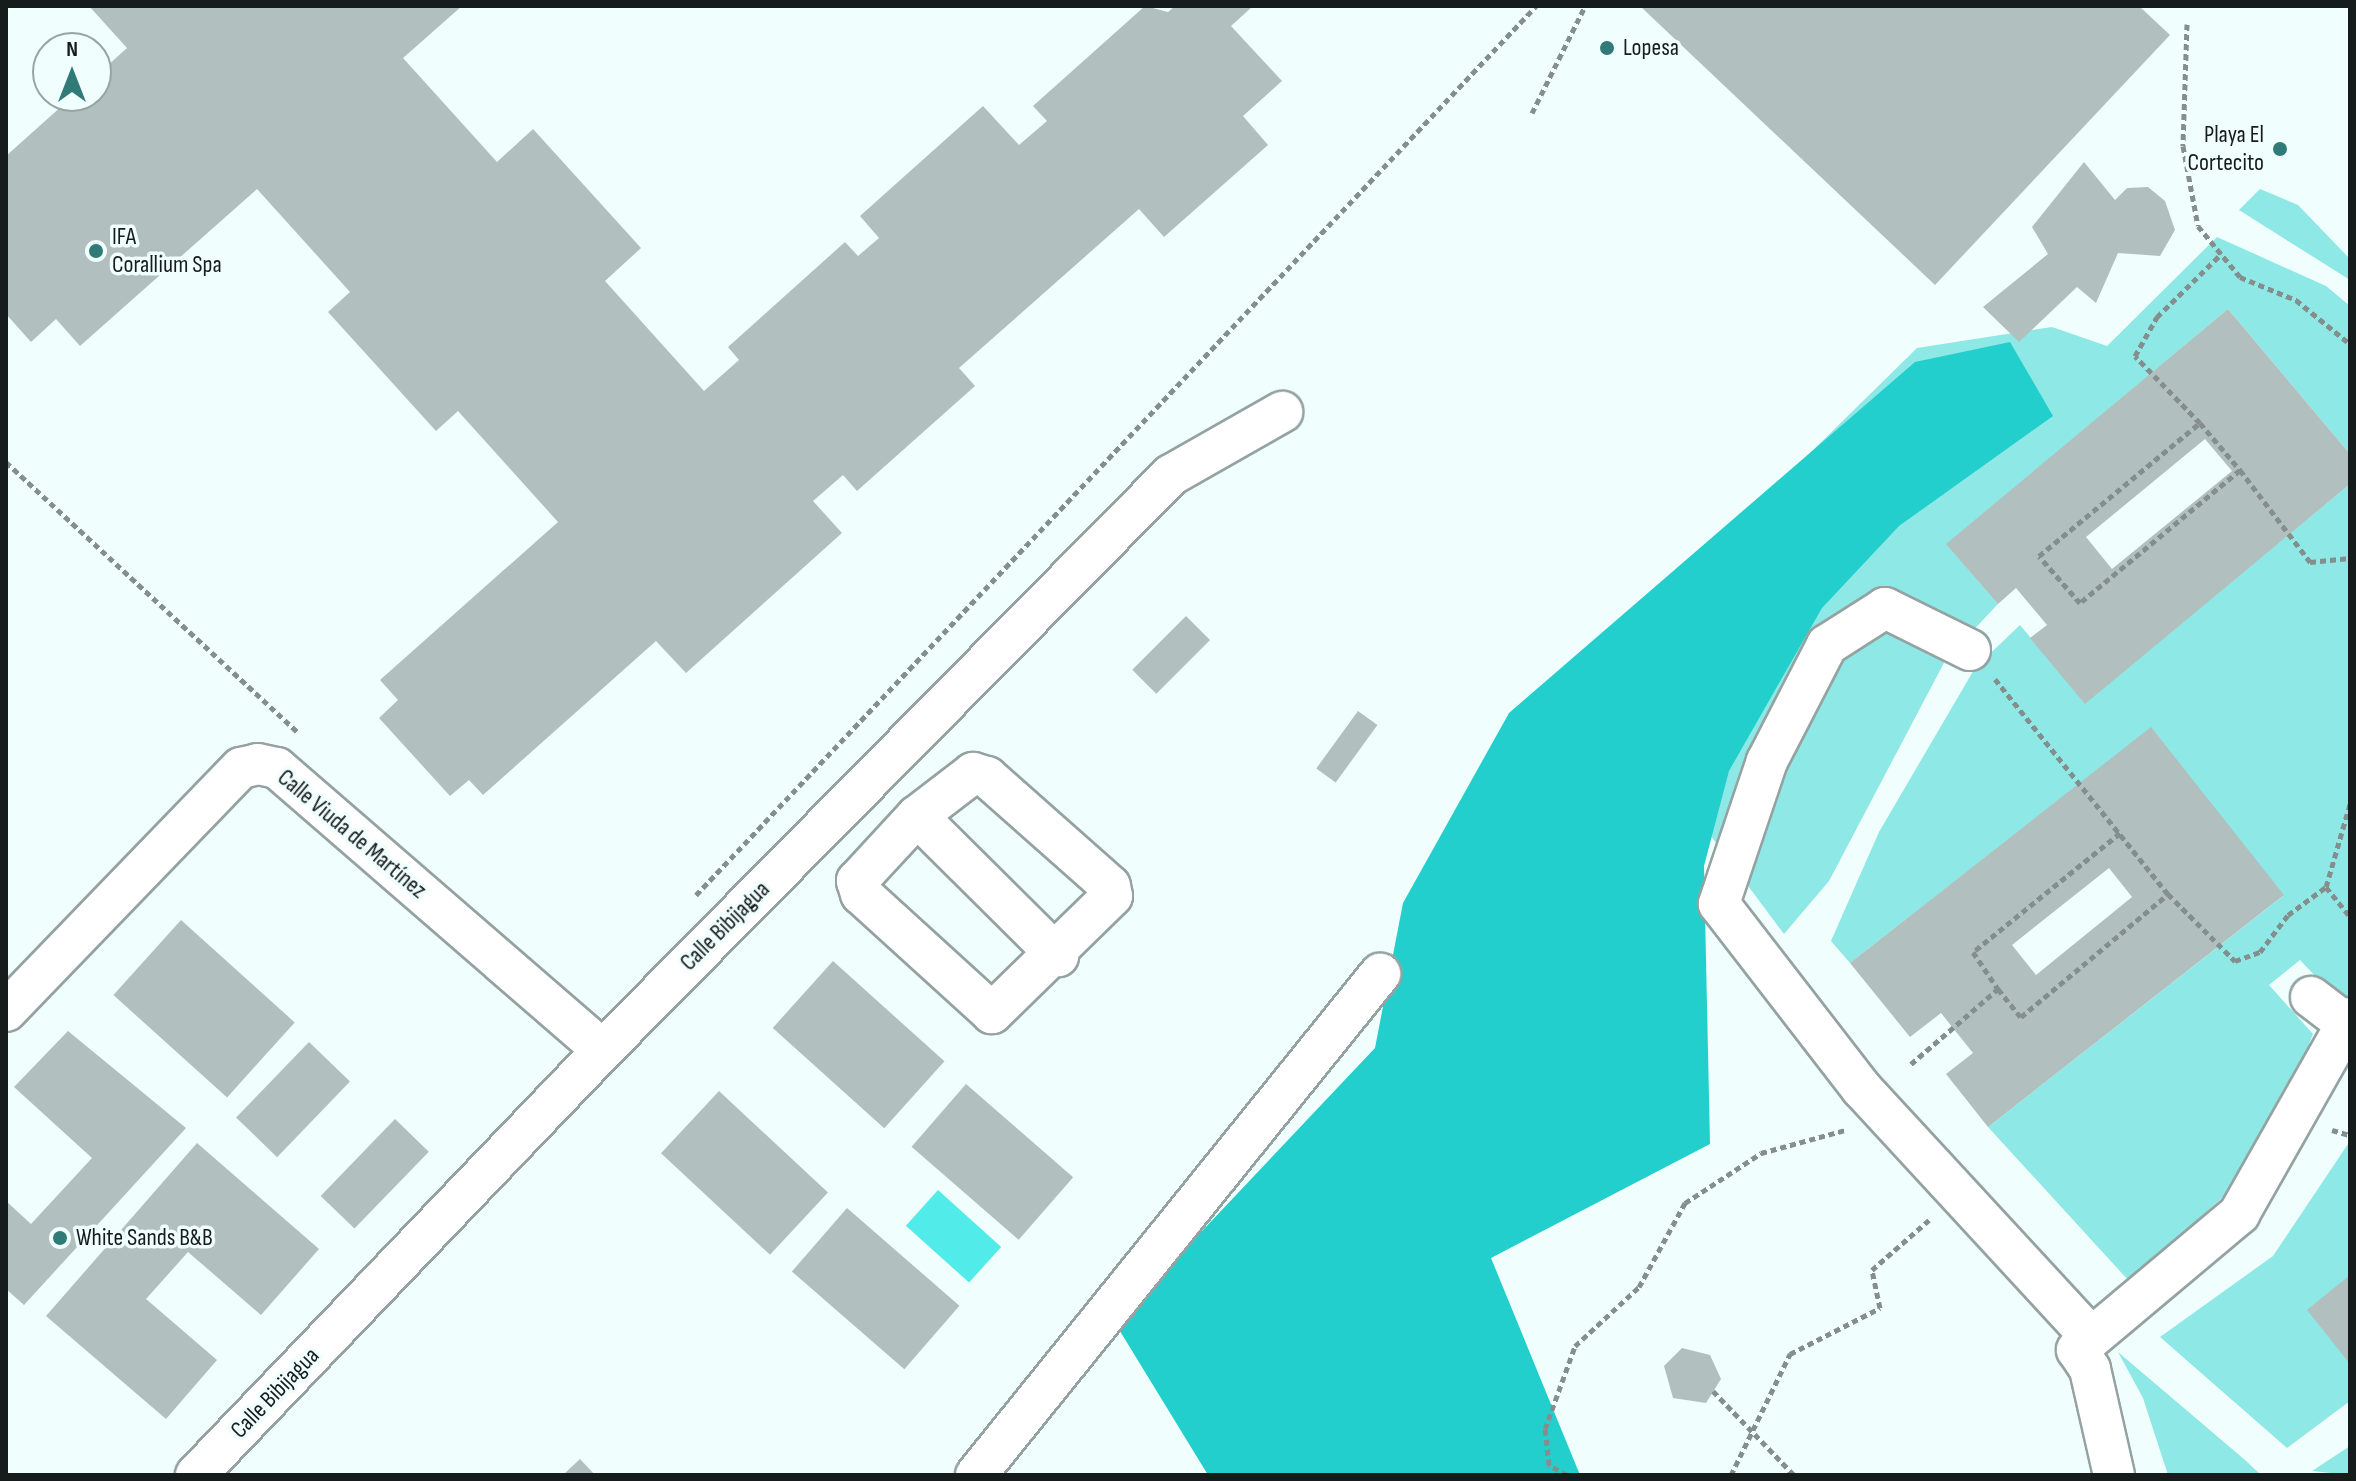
<!DOCTYPE html>
<html>
<head>
<meta charset="utf-8">
<style>
	body { margin:0 }
	#map { position:relative; width:2356px; height:1481px; overflow:hidden; background:#f0fefd; font-family:"Sofia Sans Condensed",sans-serif }
	div>[style] { position:absolute }
	.green>* { inset:0; background:#8ee8e5 }
	.forest>* { inset:0; background:#23cfcc }
	.water>* { inset:0; background:#51ece9; transform-origin:0 0 }
	.building>* { inset:0; background:#b1bfbe; transform-origin:0 0 }
	.path>* { height:5px; margin-top:-2.5px; transform-origin:0; background:repeating-linear-gradient(90deg,#848e8d 0 6px,transparent 0 10px) }
	.roads { filter:drop-shadow(2px 0 #95a2a2) drop-shadow(-2px 0 #95a2a2) drop-shadow(0 2px #95a2a2) drop-shadow(0 -2px #95a2a2) }
	.minor>* { height:40px; margin:-20px; padding:0 20px; transform-origin:20px; border-radius:20px; background:#fff }
	.dots>* { width:22px; height:22px; translate:-50% -50%; box-sizing:border-box; border:4px solid #f0fefd; border-radius:50% }
	span { translate:-50% -50%; white-space:nowrap; text-align:center; line-height:1.15; -webkit-text-stroke:7px #f0fefd; paint-order:stroke }
	.poi-label { font-size:24px; color:#161b1b }
	.left { translate:0 -50%; text-align:left }
	.right { translate:-100% -50%; text-align:right }
	.street-label { font-size:24px; color:#161b1b }
	.frame { position:absolute; inset:0; border:8px solid #161b1b; pointer-events:none }
	.north { position:absolute; left:32px; top:32px; width:80px; height:80px; box-sizing:border-box; background:#f0fefd; border:2px solid #99a3a3; border-radius:50%; rotate:0deg; font-size:22px; font-weight:700; line-height:32px; text-align:center; color:#161b1b }
	.north::after { content:''; display:block; margin:auto; width:28px; height:36px; background:#307a78; clip-path:polygon(50% 0,100% 100%,50% 72%,0 100%) }
</style>
</head>
<body>
<div id="map">
	<div class="green">
		<i style="clip-path:polygon(2260px 189px,2298px 205px,2350px 259px,2350px 280px,2239px 210px)"></i>
		<i style="clip-path:polygon(2217px 237px,2326px 286px,2350px 306px,2350px 454px,2228px 309px,1947px 544px,1998px 604px,1946px 659px,1829px 881px,1784px 934px,1588px 671px,1917px 348px,2052px 327px,2107px 346px)"></i>
		<i style="clip-path:polygon(2350px 484px,2350px 999px,2343px 1005px,2300px 960px,2269px 985px,2313px 1034px,2301px 1064px,2243px 1179px,2129px 1281px,1988px 1127px,2283px 896px,2151px 728px,1850px 963px,1831px 941px,1879px 832px,1975px 668px,2020px 625px,2085px 703px)"></i>
		<i style="clip-path:polygon(2350px 1141px,2350px 1401px,2287px 1448px,2160px 1337px,2273px 1256px)"></i>
		<i style="clip-path:polygon(2118px 1352px,2245px 1460px,2261px 1475px,2168px 1475px,2143px 1398px)"></i>
		<i style="clip-path:polygon(2350px 1446px,2350px 1475px,2312px 1471px)"></i>
	</div>
	<div class="forest">
		<i style="clip-path:polygon(2010px 342px,2053px 416px,1899px 526px,1822px 608px,1729px 771px,1704px 866px,1710px 1144px,1491px 1258px,1580px 1475px,1208px 1475px,1115px 1323px,1375px 1048px,1403px 903px,1509px 713px,1915px 362px)"></i>
	</div>
	<div class="water">
		<i style="left:938px;top:1190px;width:85px;height:48px;rotate:42deg"></i>
	</div>
	<div class="building">
		<i style="clip-path:polygon(89px 6px,462px 6px,403px 58px,497px 162px,533px 129px,641px 248px,605px 281px,704px 391px,739px 360px,728px 347px,845px 242px,858px 256px,879px 238px,860px 216px,983px 106px,1019px 145px,1047px 121px,1033px 106px,1145px 6px,1168px 12px,1175px 6px,1253px 6px,1231px 26px,1282px 81px,1243px 116px,1268px 145px,1164px 237px,1139px 209px,959px 368px,975px 386px,857px 491px,843px 475px,813px 501px,842px 533px,686px 673px,656px 641px,483px 795px,469px 780px,450px 796px,379px 718px,398px 700px,380px 680px,558px 522px,458px 411px,436px 431px,328px 312px,350px 292px,257px 189px,80px 346px,56px 319px,31px 342px,6px 314px,6px 156px,73px 96px,96px 96px,96px 76px,127px 48px)"></i>
		<i style="clip-path:polygon(1640px 6px,2139px 6px,2170px 35px,1935px 285px)"></i>
		<i style="clip-path:polygon(2084px 162px,2115px 200px,2127px 188px,2148px 187px,2165px 201px,2175px 230px,2160px 256px,2118px 253px,2096px 303px,2077px 287px,2019px 342px,1983px 307px,2048px 254px,2032px 227px)"></i>
		<i style="clip-path:polygon(evenodd,2228px 309px,2350px 454px,2350px 484px,2085px 704px,2030px 638px,2047px 625px,2016px 588px,1998px 604px,1946px 544px,2228px 309px,2205px 439px,2232px 471px,2112px 569px,2086px 537px,2205px 439px)"></i>
		<i style="left:1186px;top:616px;width:34px;height:76px;rotate:45deg"></i>
		<i style="left:1358px;top:711px;width:24px;height:71px;rotate:36deg"></i>
		<i style="clip-path:polygon(evenodd,2151px 727px,2284px 895px,1988px 1127px,1946px 1074px,1973px 1053px,1941px 1013px,1910px 1037px,1850px 963px,2151px 727px,2109px 868px,2132px 897px,2036px 975px,2012px 945px,2109px 868px)"></i>
		<i style="left:181px;top:920px;width:153px;height:101px;rotate:42deg"></i>
		<i style="left:833px;top:961px;width:150px;height:90px;rotate:42deg"></i>
		<i style="clip-path:polygon(68px 1031px,186px 1128px,24px 1305px,6px 1289px,6px 1201px,31px 1224px,92px 1158px,14px 1087px)"></i>
		<i style="left:309px;top:1042px;width:57px;height:105px;rotate:44deg"></i>
		<i style="left:966px;top:1084px;width:142px;height:83px;rotate:41deg"></i>
		<i style="left:719px;top:1091px;width:149px;height:85px;rotate:43deg"></i>
		<i style="left:395px;top:1119px;width:47px;height:107px;rotate:44deg"></i>
		<i style="clip-path:polygon(197px 1143px,319px 1249px,261px 1315px,188px 1252px,146px 1299px,217px 1360px,166px 1419px,46px 1316px)"></i>
		<i style="left:847px;top:1208px;width:149px;height:84px;rotate:41deg"></i>
		<i style="clip-path:polygon(2350px 1275px,2350px 1364px,2307px 1310px)"></i>
		<i style="clip-path:polygon(1682px 1348px,1710px 1355px,1721px 1379px,1706px 1403px,1673px 1398px,1664px 1366px)"></i>
		<i style="clip-path:polygon(580px 1459px,595px 1475px,563px 1475px)"></i>
	</div>
	<div class="path">
		<i style="left:2187px;top:24px;width:122px;rotate:91.9deg"></i>
		<i style="left:2183px;top:146px;width:81px;rotate:79.4deg"></i>
		<i style="left:2198px;top:226px;width:66px;rotate:50.5deg"></i>
		<i style="left:2240px;top:277px;width:61px;rotate:22.3deg"></i>
		<i style="left:2296px;top:300px;width:70px;rotate:39.2deg"></i>
		<i style="left:1532px;top:113px;width:119px;rotate:-63.6deg"></i>
		<i style="left:2200px;top:423px;width:62px;rotate:49.6deg"></i>
		<i style="left:2240px;top:470px;width:208px;rotate:140.3deg"></i>
		<i style="left:2080px;top:603px;width:62px;rotate:-131.1deg"></i>
		<i style="left:2039px;top:556px;width:209px;rotate:-39.6deg"></i>
		<i style="left:2200px;top:423px;width:93px;rotate:-134.1deg"></i>
		<i style="left:2135px;top:356px;width:45px;rotate:-60.6deg"></i>
		<i style="left:2157px;top:317px;width:90px;rotate:-44.5deg"></i>
		<i style="left:6px;top:462px;width:399px;rotate:42.8deg"></i>
		<i style="left:2240px;top:470px;width:116px;rotate:52.7deg"></i>
		<i style="left:2310px;top:562px;width:40px;rotate:-5.7deg"></i>
		<i style="left:1995px;top:679px;width:276px;rotate:51.2deg"></i>
		<i style="left:2168px;top:894px;width:95px;rotate:45deg"></i>
		<i style="left:2235px;top:961px;width:27px;rotate:-20deg"></i>
		<i style="left:2260px;top:952px;width:46px;rotate:-52.9deg"></i>
		<i style="left:2288px;top:915px;width:47px;rotate:-36.4deg"></i>
		<i style="left:2350px;top:804px;width:86px;rotate:106.1deg"></i>
		<i style="left:2326px;top:887px;width:38px;rotate:51deg"></i>
		<i style="left:2120px;top:833px;width:189px;rotate:141deg"></i>
		<i style="left:1973px;top:952px;width:45px;rotate:56deg"></i>
		<i style="left:1998px;top:989px;width:36px;rotate:51deg"></i>
		<i style="left:2021px;top:1017px;width:192px;rotate:-39.9deg"></i>
		<i style="left:696px;top:895px;width:1223px;rotate:-46.62deg"></i>
		<i style="left:1911px;top:1064px;width:115px;rotate:-40.8deg"></i>
		<i style="left:2332px;top:1130px;width:19px;rotate:16deg"></i>
		<i style="left:1713px;top:1391px;width:117px;rotate:46deg"></i>
		<i style="left:1567px;top:1475px;width:21px;rotate:-151deg"></i>
		<i style="left:1549px;top:1465px;width:36px;rotate:-96deg"></i>
		<i style="left:1545px;top:1429px;width:88px;rotate:-70.1deg"></i>
		<i style="left:1575px;top:1346px;width:87px;rotate:-42.7deg"></i>
		<i style="left:1639px;top:1287px;width:96px;rotate:-61.3deg"></i>
		<i style="left:1685px;top:1203px;width:91px;rotate:-33.3deg"></i>
		<i style="left:1761px;top:1153px;width:87px;rotate:-15.3deg"></i>
		<i style="left:1731px;top:1475px;width:135px;rotate:-64deg"></i>
		<i style="left:1790px;top:1354px;width:101px;rotate:-27.1deg"></i>
		<i style="left:1880px;top:1308px;width:39px;rotate:-102deg"></i>
		<i style="left:1872px;top:1270px;width:76px;rotate:-41.3deg"></i>
	</div>
	<div class="roads">
		<div class="minor">
			<i style="left:1970px;top:650px;width:95px;rotate:-153.7deg"></i>
			<i style="left:1885px;top:608px;width:69px;rotate:147.5deg"></i>
			<i style="left:1827px;top:645px;width:131px;rotate:117.3deg"></i>
			<i style="left:1767px;top:761px;width:151px;rotate:108.6deg"></i>
			<i style="left:1719px;top:904px;width:234px;rotate:52.3deg"></i>
			<i style="left:1862px;top:1089px;width:336px;rotate:47.3deg"></i>
			<i style="left:973px;top:773px;width:15px;rotate:16deg"></i>
			<i style="left:987px;top:777px;width:164px;rotate:41.5deg"></i>
			<i style="left:1110px;top:886px;width:10px;rotate:79deg"></i>
			<i style="left:1112px;top:896px;width:168px;rotate:135.7deg"></i>
			<i style="left:992px;top:1013px;width:177px;rotate:-137.7deg"></i>
			<i style="left:861px;top:894px;width:14px;rotate:-107deg"></i>
			<i style="left:857px;top:881px;width:88px;rotate:-47.3deg"></i>
			<i style="left:917px;top:816px;width:71px;rotate:-37.5deg"></i>
			<i style="left:917px;top:816px;width:199px;rotate:44.8deg"></i>
			<i style="left:2311px;top:997px;width:43px;rotate:37.4deg"></i>
			<i style="left:6px;top:1011px;width:338px;rotate:-46deg"></i>
			<i style="left:241px;top:768px;width:17px;rotate:-13deg"></i>
			<i style="left:258px;top:764px;width:19px;rotate:12deg"></i>
			<i style="left:277px;top:768px;width:431px;rotate:40.9deg"></i>
			<i style="left:196px;top:1475px;width:588px;rotate:-46.24deg"></i>
			<i style="left:603px;top:1050px;width:808px;rotate:-45.35deg"></i>
			<i style="left:1171px;top:475px;width:128px;rotate:-29.6deg"></i>
			<i style="left:976px;top:1475px;width:644px;rotate:-51.12deg"></i>
			<i style="left:2114px;top:1475px;width:109px;rotate:-102.8deg"></i>
			<i style="left:2090px;top:1369px;width:23px;rotate:-124deg"></i>
			<i style="left:2077px;top:1350px;width:212px;rotate:-40deg"></i>
			<i style="left:2239px;top:1214px;width:225px;rotate:-60.5deg"></i>
		</div>
	</div>
	<div class="dots">
		<i style="left:1607px;top:48px;background:#307a78"></i>
		<i style="left:2280px;top:149px;background:#307a78"></i>
		<i style="left:96px;top:251px;background:#307a78"></i>
		<i style="left:60px;top:1238px;background:#307a78"></i>
	</div>
	<div class="poi-label">
		<span class="left" style="left:1623px;top:48px">Lopesa</span>
		<span class="right" style="left:2264px;top:149px">Playa El<br>Cortecito</span>
		<span class="left" style="left:112px;top:251px">IFA<br>Corallium Spa</span>
		<span class="left" style="left:76px;top:1238px">White Sands B&amp;B</span>
	</div>
	<div class="street-label">
		<span style="left:352px;top:834px;rotate:40deg">Calle Viuda de Martínez</span>
		<span style="left:725px;top:926px;rotate:-45deg">Calle Bibijagua</span>
		<span style="left:275px;top:1393px;rotate:-46deg">Calle Bibijagua</span>
	</div>
	<div class="frame"></div>
	<div class="north">N</div>
</div>
</body>
</html>
